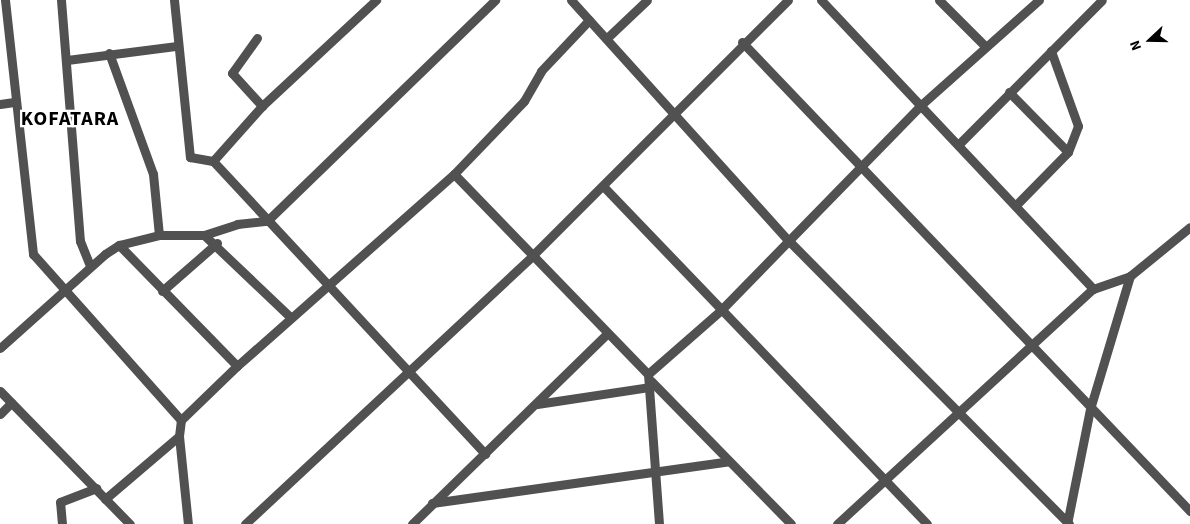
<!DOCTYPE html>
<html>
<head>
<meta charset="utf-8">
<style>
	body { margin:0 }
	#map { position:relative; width:1190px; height:524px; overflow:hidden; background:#fff; font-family:"Source Sans 3",sans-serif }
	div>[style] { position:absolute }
	.minor>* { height:9px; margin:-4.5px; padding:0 4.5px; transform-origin:4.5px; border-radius:4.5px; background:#515151 }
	span { translate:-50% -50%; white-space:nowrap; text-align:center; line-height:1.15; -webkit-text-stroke:4.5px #fff; paint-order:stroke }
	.district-label { font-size:20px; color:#000; font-weight:700; letter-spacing:1px }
	.north { position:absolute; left:1125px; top:15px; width:50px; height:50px; -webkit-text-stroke:4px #fff; paint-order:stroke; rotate:249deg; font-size:14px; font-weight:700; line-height:20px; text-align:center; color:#000 }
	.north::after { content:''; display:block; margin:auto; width:18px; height:22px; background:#000; clip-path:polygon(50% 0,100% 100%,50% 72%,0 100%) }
</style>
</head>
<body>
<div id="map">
	<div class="minor">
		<i style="left:5px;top:0;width:256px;rotate:83.7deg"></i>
		<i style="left:33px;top:254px;width:222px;rotate:48.3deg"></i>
		<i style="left:61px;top:0;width:242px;rotate:85.5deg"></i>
		<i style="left:80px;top:241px;width:27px;rotate:68deg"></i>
		<i style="left:174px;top:0;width:158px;rotate:84.2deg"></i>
		<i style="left:190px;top:157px;width:23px;rotate:10deg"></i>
		<i style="left:213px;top:161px;width:400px;rotate:47.1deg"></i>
		<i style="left:571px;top:0;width:325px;rotate:47.9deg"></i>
		<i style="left:789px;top:241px;width:398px;rotate:45.3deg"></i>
		<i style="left:821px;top:0;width:397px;rotate:46.7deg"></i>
		<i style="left:939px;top:0;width:65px;rotate:45deg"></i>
		<i style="left:257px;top:38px;width:43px;rotate:125.5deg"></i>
		<i style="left:232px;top:73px;width:45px;rotate:47.7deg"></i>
		<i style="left:607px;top:38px;width:55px;rotate:-43.5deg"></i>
		<i style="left:742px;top:42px;width:649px;rotate:46.31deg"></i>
		<i style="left:109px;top:53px;width:129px;rotate:70deg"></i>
		<i style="left:153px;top:174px;width:61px;rotate:84.4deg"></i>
		<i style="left:67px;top:60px;width:111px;rotate:-7.3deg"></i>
		<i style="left:1009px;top:92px;width:84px;rotate:45.5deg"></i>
		<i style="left:0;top:104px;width:14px;rotate:-8deg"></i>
		<i style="left:958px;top:145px;width:204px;rotate:-45.2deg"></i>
		<i style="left:213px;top:161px;width:74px;rotate:-48.3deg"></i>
		<i style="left:262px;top:106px;width:156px;rotate:-42.9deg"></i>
		<i style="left:454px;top:174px;width:279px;rotate:45.9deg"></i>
		<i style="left:648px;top:374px;width:150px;rotate:85.8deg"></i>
		<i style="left:603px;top:186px;width:468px;rotate:46.2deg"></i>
		<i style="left:1016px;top:205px;width:74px;rotate:-45.5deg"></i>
		<i style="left:1068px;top:152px;width:28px;rotate:-69deg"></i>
		<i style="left:1078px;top:126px;width:80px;rotate:-109.8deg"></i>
		<i style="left:204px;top:235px;width:35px;rotate:-18deg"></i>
		<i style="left:237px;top:224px;width:30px;rotate:-6deg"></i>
		<i style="left:267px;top:221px;width:318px;rotate:-44.1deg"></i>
		<i style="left:119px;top:245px;width:169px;rotate:45.7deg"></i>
		<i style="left:162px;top:291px;width:73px;rotate:-41.1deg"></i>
		<i style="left:0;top:348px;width:141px;rotate:-41.8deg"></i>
		<i style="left:105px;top:254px;width:17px;rotate:-33deg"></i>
		<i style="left:119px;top:245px;width:41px;rotate:-14deg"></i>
		<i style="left:159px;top:235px;width:45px"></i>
		<i style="left:204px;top:235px;width:119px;rotate:43.6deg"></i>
		<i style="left:648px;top:374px;width:97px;rotate:-41.2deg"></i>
		<i style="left:721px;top:310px;width:286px;rotate:-45.7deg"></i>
		<i style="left:921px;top:105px;width:158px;rotate:-41.7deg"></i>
		<i style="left:651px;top:381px;width:200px;rotate:45.6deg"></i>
		<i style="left:0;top:391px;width:186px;rotate:45.7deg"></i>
		<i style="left:537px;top:404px;width:113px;rotate:-8.6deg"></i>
		<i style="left:0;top:414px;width:16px;rotate:-45deg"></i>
		<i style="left:179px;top:436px;width:88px;rotate:84.2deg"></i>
		<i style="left:105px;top:499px;width:97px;rotate:-40.4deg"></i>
		<i style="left:179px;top:436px;width:16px;rotate:-83deg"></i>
		<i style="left:181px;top:420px;width:78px;rotate:-44deg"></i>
		<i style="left:237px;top:366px;width:290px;rotate:-41.5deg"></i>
		<i style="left:454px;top:174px;width:101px;rotate:-46.2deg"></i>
		<i style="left:524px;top:101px;width:34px;rotate:-60deg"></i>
		<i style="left:541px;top:71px;width:70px;rotate:-46.7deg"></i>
		<i style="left:432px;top:503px;width:300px;rotate:-8deg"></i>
		<i style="left:62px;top:524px;width:22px;rotate:-95deg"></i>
		<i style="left:60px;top:502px;width:39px;rotate:-21deg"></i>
		<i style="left:245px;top:524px;width:393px;rotate:-43deg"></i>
		<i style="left:532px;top:256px;width:362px;rotate:-45deg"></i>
		<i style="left:412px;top:524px;width:272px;rotate:-44.3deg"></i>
		<i style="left:837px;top:524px;width:348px;rotate:-42.6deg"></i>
		<i style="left:1093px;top:289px;width:39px;rotate:-19deg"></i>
		<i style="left:1130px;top:276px;width:77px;rotate:-39.2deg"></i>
		<i style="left:1067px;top:524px;width:117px;rotate:-78.7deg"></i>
		<i style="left:1090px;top:409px;width:139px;rotate:-73.3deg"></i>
	</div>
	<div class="district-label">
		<span style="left:70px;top:119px">KOFATARA</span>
	</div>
	<div class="north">N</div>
</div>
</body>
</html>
